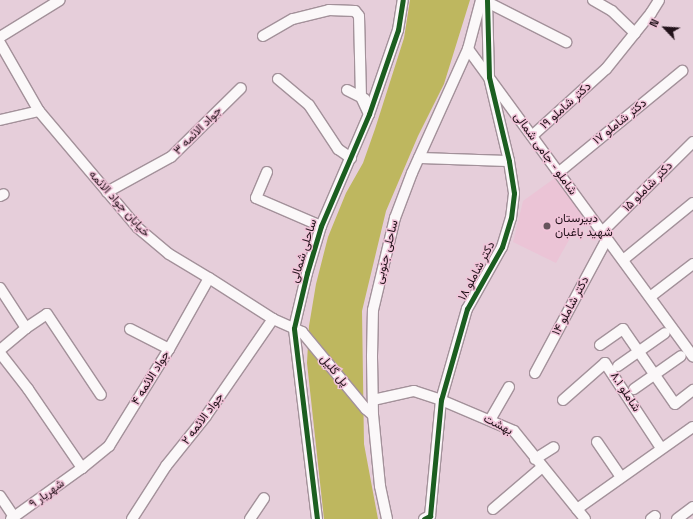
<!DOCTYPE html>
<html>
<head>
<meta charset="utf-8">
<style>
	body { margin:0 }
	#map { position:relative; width:693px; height:519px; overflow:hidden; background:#e6ceda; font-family:"Space Grotesk",Vazirmatn,sans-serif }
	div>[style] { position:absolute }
	.built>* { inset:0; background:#ebc4d6 }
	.water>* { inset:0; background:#beb75f }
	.roads { filter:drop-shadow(1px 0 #a3919a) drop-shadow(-1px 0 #a3919a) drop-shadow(0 1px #a3919a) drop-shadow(0 -1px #a3919a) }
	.minor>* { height:10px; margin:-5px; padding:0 5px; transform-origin:5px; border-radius:5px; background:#fbf8f9 }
	.cycleway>* { height:5px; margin:-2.5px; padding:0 2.5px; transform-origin:2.5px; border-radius:2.5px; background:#1b5e20 }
	.dots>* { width:11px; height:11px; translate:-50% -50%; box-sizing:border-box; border:2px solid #f1c4d9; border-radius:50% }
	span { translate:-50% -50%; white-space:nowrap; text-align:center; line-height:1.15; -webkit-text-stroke:3px #f1c4d9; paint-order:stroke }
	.street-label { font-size:12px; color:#22121a }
	.poi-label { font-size:12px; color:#22121a }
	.left { translate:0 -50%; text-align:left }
	.north { position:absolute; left:645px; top:8px; width:40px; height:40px; -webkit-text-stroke:3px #f1c4d9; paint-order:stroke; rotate:295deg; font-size:11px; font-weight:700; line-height:16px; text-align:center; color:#22121a }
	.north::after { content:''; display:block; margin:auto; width:14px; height:18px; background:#22121a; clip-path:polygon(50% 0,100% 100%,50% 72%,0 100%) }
</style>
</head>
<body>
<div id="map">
	<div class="built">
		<i style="clip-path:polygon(559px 175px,586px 210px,556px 263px,513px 242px,523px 201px)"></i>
	</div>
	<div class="water">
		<i style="clip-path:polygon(410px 0,470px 0,444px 84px,418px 136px,386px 211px,362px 311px,364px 444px,378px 519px,324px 519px,307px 363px,309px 326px,316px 284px,328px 237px,346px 193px,363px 163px,375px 129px,404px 38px)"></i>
	</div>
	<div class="roads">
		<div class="minor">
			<i style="left:593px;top:0;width:22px;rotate:30deg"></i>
			<i style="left:612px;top:11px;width:32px;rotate:44deg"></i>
			<i style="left:487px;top:2px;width:89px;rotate:26.9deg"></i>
			<i style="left:263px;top:36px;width:34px;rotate:-30deg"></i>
			<i style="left:293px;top:19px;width:37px;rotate:-14deg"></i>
			<i style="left:329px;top:10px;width:26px;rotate:2deg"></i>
			<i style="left:355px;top:11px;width:6px;rotate:51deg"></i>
			<i style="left:359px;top:16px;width:81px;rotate:88.6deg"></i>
			<i style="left:361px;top:97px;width:19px;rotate:65deg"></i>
			<i style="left:0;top:37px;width:70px;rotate:-31.7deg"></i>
			<i style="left:0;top:43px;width:78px;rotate:60.2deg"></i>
			<i style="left:39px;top:111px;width:153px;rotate:49.8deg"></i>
			<i style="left:138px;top:228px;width:40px;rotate:40deg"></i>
			<i style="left:169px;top:254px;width:47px;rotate:31deg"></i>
			<i style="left:209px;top:278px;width:76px;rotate:32.6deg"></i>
			<i style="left:273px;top:319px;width:32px;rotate:24deg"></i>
			<i style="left:302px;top:332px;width:100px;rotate:50.3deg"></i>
			<i style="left:366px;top:409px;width:9px;rotate:41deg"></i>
			<i style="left:468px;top:49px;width:381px;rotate:53.8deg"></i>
			<i style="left:278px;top:79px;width:40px;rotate:40deg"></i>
			<i style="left:309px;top:105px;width:53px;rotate:56.6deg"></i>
			<i style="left:338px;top:149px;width:16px;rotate:35deg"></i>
			<i style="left:347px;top:90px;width:20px;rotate:27deg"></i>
			<i style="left:0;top:120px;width:40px;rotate:-13deg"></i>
			<i style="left:532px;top:136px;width:100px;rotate:-42.2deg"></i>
			<i style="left:606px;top:69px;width:72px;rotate:-51.2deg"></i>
			<i style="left:651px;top:13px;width:15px;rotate:-58deg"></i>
			<i style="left:419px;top:158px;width:90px;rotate:1.9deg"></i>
			<i style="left:267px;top:172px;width:28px;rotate:113deg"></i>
			<i style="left:256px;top:198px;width:71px;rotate:23.3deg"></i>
			<i style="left:558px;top:173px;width:161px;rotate:-39.4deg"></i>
			<i style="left:107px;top:192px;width:73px;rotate:-28.7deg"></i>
			<i style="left:171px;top:157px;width:98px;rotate:-44.6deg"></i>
			<i style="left:0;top:196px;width:4px;rotate:-27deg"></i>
			<i style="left:602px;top:232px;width:128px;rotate:-44.7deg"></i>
			<i style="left:623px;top:260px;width:90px;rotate:-39.2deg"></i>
			<i style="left:0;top:288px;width:48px;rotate:57deg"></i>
			<i style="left:650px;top:297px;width:54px;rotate:-37.5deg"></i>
			<i style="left:130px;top:329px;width:44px;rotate:27.1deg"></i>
			<i style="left:600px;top:345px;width:28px;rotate:-35deg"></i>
			<i style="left:623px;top:329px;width:91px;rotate:55.3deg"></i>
			<i style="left:675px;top:404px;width:23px;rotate:-38deg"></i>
			<i style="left:0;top:350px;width:34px;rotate:-40deg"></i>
			<i style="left:26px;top:328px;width:25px;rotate:-34deg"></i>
			<i style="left:47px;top:314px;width:97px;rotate:56.3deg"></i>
			<i style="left:0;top:353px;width:46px;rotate:52.1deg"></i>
			<i style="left:28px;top:389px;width:96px;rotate:55.6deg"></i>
			<i style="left:618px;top:366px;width:57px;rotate:-35.1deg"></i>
			<i style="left:535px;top:373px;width:152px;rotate:-61.8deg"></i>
			<i style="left:634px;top:389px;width:57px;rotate:-35.1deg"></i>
			<i style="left:373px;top:400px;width:42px;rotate:-12.4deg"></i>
			<i style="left:414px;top:391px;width:28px;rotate:18deg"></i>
			<i style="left:441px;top:400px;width:79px;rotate:23deg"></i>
			<i style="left:514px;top:431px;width:113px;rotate:51.1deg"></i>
			<i style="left:563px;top:400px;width:56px;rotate:-41.4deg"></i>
			<i style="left:605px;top:363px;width:102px;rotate:56.6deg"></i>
			<i style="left:490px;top:420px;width:38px;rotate:-60deg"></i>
			<i style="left:597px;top:442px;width:42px;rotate:55.6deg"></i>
			<i style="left:535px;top:459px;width:22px;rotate:-32deg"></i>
			<i style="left:0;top:496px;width:25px;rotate:56deg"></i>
			<i style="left:493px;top:509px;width:63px;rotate:-40.5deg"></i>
			<i style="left:577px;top:509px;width:142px;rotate:-35.3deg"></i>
			<i style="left:11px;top:519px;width:87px;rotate:-35.7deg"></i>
			<i style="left:82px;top:468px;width:35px;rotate:-39deg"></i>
			<i style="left:109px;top:446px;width:114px;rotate:-58.3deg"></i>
			<i style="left:169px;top:349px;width:81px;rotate:-60.6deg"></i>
			<i style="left:132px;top:519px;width:63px;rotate:-57.3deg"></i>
			<i style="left:166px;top:466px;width:64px;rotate:-51.3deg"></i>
			<i style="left:206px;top:416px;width:118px;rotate:-55.4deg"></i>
			<i style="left:250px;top:519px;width:25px;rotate:-56deg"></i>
			<i style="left:317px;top:519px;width:192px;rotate:-96.9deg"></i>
			<i style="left:294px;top:328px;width:57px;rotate:-76.7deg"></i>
			<i style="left:307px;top:273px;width:49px;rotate:-73.4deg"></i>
			<i style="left:321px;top:226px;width:122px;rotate:-66.8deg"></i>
			<i style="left:369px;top:114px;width:89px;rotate:-71deg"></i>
			<i style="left:398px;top:30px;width:30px;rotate:-81deg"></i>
			<i style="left:387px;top:519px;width:34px;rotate:-102deg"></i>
			<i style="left:380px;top:486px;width:71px;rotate:-95.6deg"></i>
			<i style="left:373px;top:415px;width:59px;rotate:-91deg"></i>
			<i style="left:372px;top:356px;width:46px;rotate:-88.8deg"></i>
			<i style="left:373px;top:310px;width:95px;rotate:-76.6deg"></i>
			<i style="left:395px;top:218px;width:48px;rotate:-69.3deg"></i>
			<i style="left:412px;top:173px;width:136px;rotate:-65.7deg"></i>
			<i style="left:468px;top:49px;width:51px;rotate:-75.1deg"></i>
			<i style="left:424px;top:519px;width:7px;rotate:-27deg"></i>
			<i style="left:430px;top:516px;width:117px;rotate:-84.6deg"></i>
			<i style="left:441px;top:400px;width:95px;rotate:-74.1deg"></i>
			<i style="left:467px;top:309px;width:71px;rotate:-60.6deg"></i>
			<i style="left:502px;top:247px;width:30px;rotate:-73deg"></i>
			<i style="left:511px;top:218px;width:25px;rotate:-83deg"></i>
			<i style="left:514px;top:193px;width:32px;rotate:-99deg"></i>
			<i style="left:509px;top:161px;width:86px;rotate:-103.4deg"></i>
			<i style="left:489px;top:77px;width:77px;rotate:-91.5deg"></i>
			<i style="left:651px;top:519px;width:5px;rotate:-37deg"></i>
			<i style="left:677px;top:519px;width:20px;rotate:-37deg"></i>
		</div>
	</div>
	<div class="cycleway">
		<i style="left:317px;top:519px;width:192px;rotate:-96.9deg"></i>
		<i style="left:294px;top:328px;width:57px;rotate:-76.7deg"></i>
		<i style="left:307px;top:273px;width:49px;rotate:-73.4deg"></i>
		<i style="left:321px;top:226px;width:122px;rotate:-66.8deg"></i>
		<i style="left:369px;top:114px;width:89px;rotate:-71deg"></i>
		<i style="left:398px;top:30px;width:30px;rotate:-81deg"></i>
		<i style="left:424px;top:519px;width:7px;rotate:-27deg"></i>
		<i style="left:430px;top:516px;width:117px;rotate:-84.6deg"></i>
		<i style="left:441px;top:400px;width:95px;rotate:-74.1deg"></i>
		<i style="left:467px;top:309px;width:71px;rotate:-60.6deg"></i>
		<i style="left:502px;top:247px;width:30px;rotate:-73deg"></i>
		<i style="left:511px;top:218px;width:25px;rotate:-83deg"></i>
		<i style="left:514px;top:193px;width:32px;rotate:-99deg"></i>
		<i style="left:509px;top:161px;width:86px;rotate:-103.4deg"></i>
		<i style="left:489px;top:77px;width:77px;rotate:-91.5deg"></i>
	</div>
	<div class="dots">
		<i style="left:547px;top:226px;background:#67545d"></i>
	</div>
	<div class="street-label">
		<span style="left:566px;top:106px;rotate:-42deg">دکتر شاملو ۱۹</span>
		<span style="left:620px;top:122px;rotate:-39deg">دکتر شاملو ۱۷</span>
		<span style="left:198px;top:131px;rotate:-45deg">جواد الائمه ۳</span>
		<span style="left:545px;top:154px;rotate:54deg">شاملو - جامی شمالی</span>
		<span style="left:648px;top:187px;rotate:-45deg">دکتر شاملو ۱۵</span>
		<span style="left:119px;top:204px;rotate:48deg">خیابان جواد الائمه</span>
		<span style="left:304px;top:251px;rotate:-73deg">ساحلی شمالی</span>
		<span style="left:387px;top:252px;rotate:-76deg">ساحلی جنوبی</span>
		<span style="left:477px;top:271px;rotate:-62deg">دکتر شاملو ۱۸</span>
		<span style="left:571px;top:306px;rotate:-62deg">دکتر شاملو ۱۴</span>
		<span style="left:334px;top:371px;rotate:50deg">پل گلیل</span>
		<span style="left:151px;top:378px;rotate:-58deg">جواد الائمه ۴</span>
		<span style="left:625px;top:392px;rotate:57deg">شاملو ۸.۱</span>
		<span style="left:203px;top:419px;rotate:-53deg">جواد الائمه ۲</span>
		<span style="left:498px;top:425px;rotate:27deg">بهشت</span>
		<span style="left:47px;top:494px;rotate:-36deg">شهریار ۹</span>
	</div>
	<div class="poi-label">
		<span class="left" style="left:555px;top:226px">دبیرستان<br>شهید باغبان</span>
	</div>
	<div class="north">N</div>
</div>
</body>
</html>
